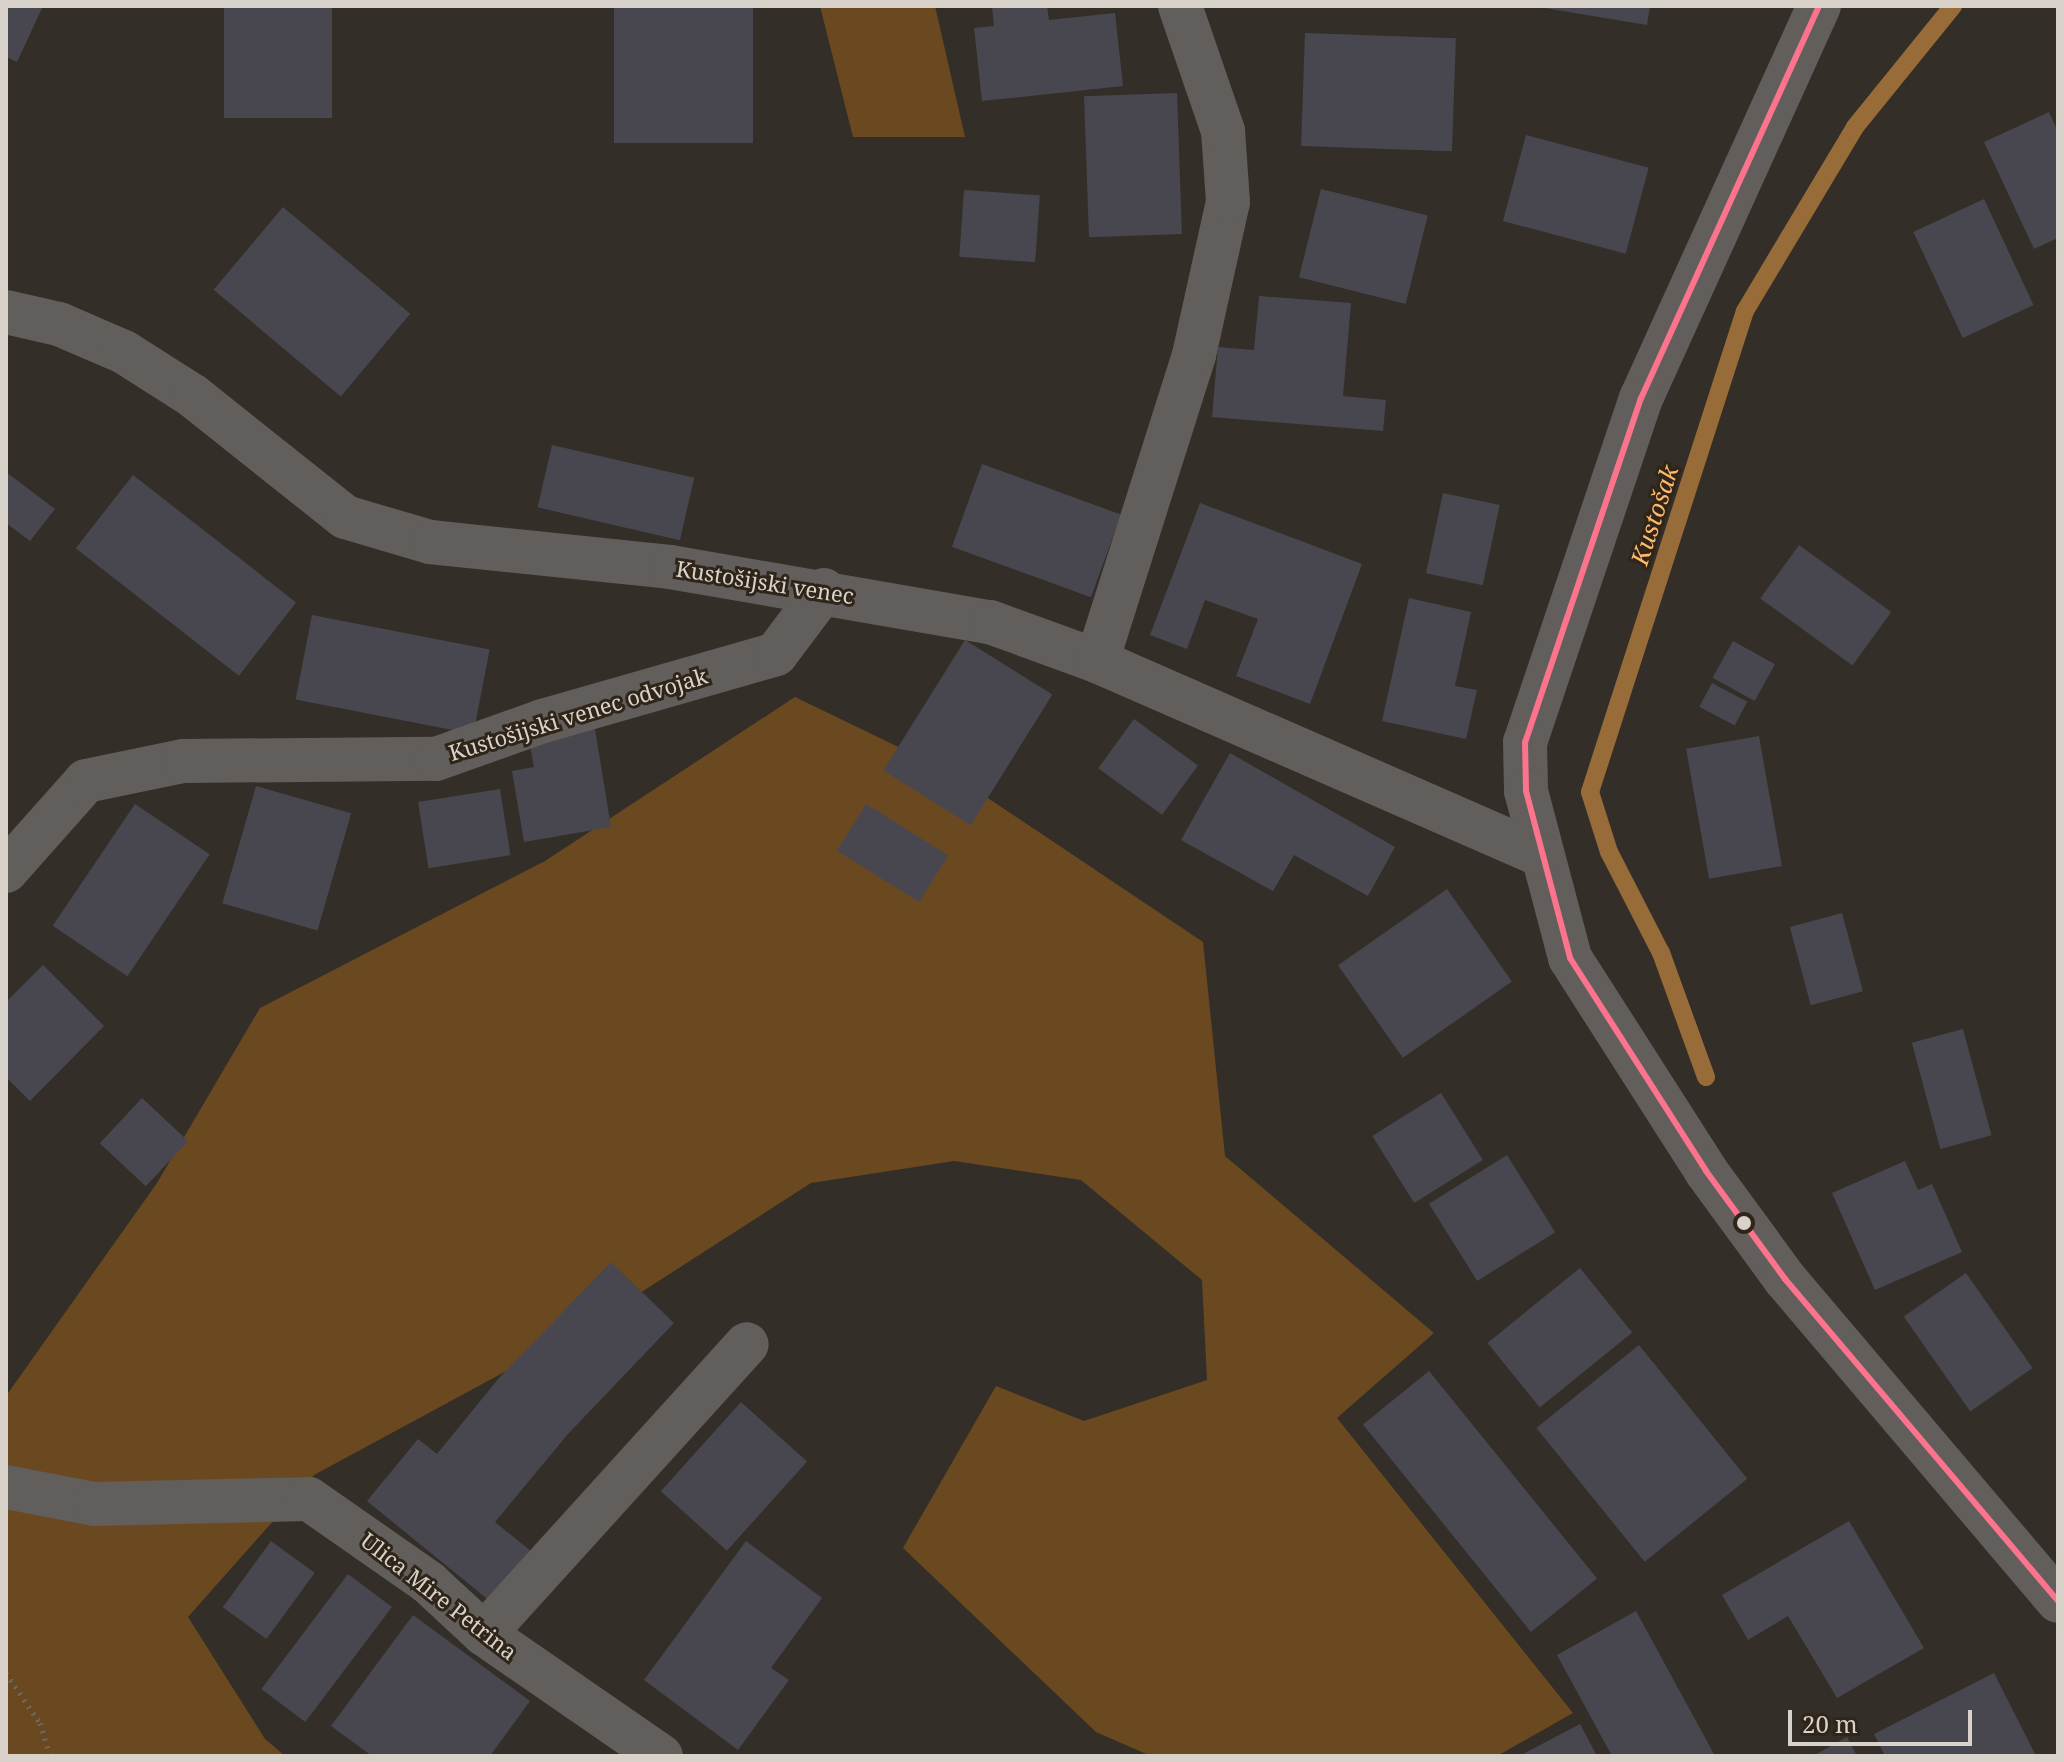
<!DOCTYPE html>
<html>
<head>
<meta charset="utf-8">
<style>
	body { margin:0 }
	#map { position:relative; width:2064px; height:1762px; overflow:hidden; background:#342e28; font-family:"Noto Serif",serif }
	div>[style] { position:absolute }
	.green>* { inset:0; background:#6a4920 }
	.stream>* { height:18px; margin:-9px; padding:0 9px; transform-origin:9px; border-radius:9px; background:#986c38 }
	.building>* { inset:0; background:#48474f; transform-origin:0 0 }
	.path>* { height:5px; margin-top:-2.5px; transform-origin:0; background:repeating-linear-gradient(90deg,#6b6966 0 2px,transparent 0 8px) }
	.minor>* { height:44px; margin:-22px; padding:0 22px; transform-origin:22px; border-radius:22px; background:#615e5c }
	.bus-1>* { height:6px; margin:-3px; padding:0 3px; transform-origin:3px; border-radius:3px; background:#fc738d }
	.dots>* { width:22px; height:22px; translate:-50% -50%; box-sizing:border-box; border:4px solid #2f2519; border-radius:50% }
	span { translate:-50% -50%; white-space:nowrap; text-align:center; line-height:1.15; -webkit-text-stroke:6px #2f2519; paint-order:stroke }
	.street-label { font-size:22px; color:#d9d2cb }
	.water-label { font-size:24px; color:#feb96a; font-style:italic }
	.frame { position:absolute; inset:0; border:8px solid #d9d2cb; pointer-events:none }
	.scale { position:absolute; left:1788px; top:1710px; width:184px; height:36px; box-sizing:border-box; border:4px solid #d9d2cb; border-top:0; padding-left:10px; font-size:24px; line-height:28px; white-space:nowrap; color:#d9d2cb; -webkit-text-stroke:6px #2f2519; paint-order:stroke }
</style>
</head>
<body>
<div id="map">
	<div class="green">
		<i style="clip-path:polygon(820px 6px,935px 6px,965px 137px,853px 137px)"></i>
		<i style="clip-path:polygon(795px 697px,946px 770px,1203px 942px,1225px 1156px,1434px 1333px,1337px 1418px,1573px 1713px,1497px 1756px,1151px 1756px,1096px 1732px,903px 1548px,996px 1386px,1084px 1421px,1207px 1380px,1202px 1280px,1081px 1180px,954px 1161px,811px 1183px,584px 1329px,314px 1475px,188px 1617px,265px 1739px,285px 1756px,6px 1756px,6px 1396px,157px 1183px,260px 1008px,545px 861px)"></i>
	</div>
	<div class="stream">
		<i style="left:1706px;top:1077px;width:132px;rotate:-109.9deg"></i>
		<i style="left:1661px;top:953px;width:114px;rotate:-117.2deg"></i>
		<i style="left:1609px;top:852px;width:63px;rotate:-107.6deg"></i>
		<i style="left:1590px;top:792px;width:505px;rotate:-72.14deg"></i>
		<i style="left:1745px;top:311px;width:214px;rotate:-59.1deg"></i>
		<i style="left:1855px;top:127px;width:156px;rotate:-51deg"></i>
	</div>
	<div class="building">
		<i style="clip-path:polygon(6px 6px,43px 6px,17px 62px,6px 57px)"></i>
		<i style="left:224px;top:6px;width:108px;height:112px"></i>
		<i style="left:614px;top:6px;width:139px;height:137px"></i>
		<i style="clip-path:polygon(992px 6px,1047px 6px,1049px 20px,1115px 13px,1123px 86px,982px 101px,974px 28px,994px 26px)"></i>
		<i style="clip-path:polygon(1533px 6px,1650px 6px,1647px 25px)"></i>
		<i style="left:1305px;top:33px;width:151px;height:113px;rotate:2deg"></i>
		<i style="left:1177px;top:93px;width:141px;height:93px;rotate:88deg"></i>
		<i style="clip-path:polygon(2049px 112px,2058px 132px,2058px 238px,2034px 249px,1984px 142px)"></i>
		<i style="left:1526px;top:135px;width:127px;height:89px;rotate:15deg"></i>
		<i style="left:1321px;top:189px;width:110px;height:91px;rotate:14deg"></i>
		<i style="left:964px;top:190px;width:76px;height:67px;rotate:4deg"></i>
		<i style="left:1984px;top:199px;width:117px;height:78px;rotate:65deg"></i>
		<i style="left:283px;top:207px;width:166px;height:108px;rotate:40deg"></i>
		<i style="clip-path:polygon(1259px 296px,1351px 303px,1343px 396px,1386px 400px,1383px 431px,1212px 417px,1218px 347px,1254px 350px)"></i>
		<i style="left:552px;top:445px;width:146px;height:64px;rotate:13deg"></i>
		<i style="left:982px;top:464px;width:148px;height:88px;rotate:20deg"></i>
		<i style="clip-path:polygon(6px 472px,55px 509px,30px 541px,6px 523px)"></i>
		<i style="left:133px;top:475px;width:207px;height:93px;rotate:38deg"></i>
		<i style="left:1443px;top:493px;width:58px;height:82px;rotate:12deg"></i>
		<i style="clip-path:polygon(1200px 503px,1362px 564px,1310px 704px,1236px 676px,1258px 619px,1205px 600px,1187px 649px,1150px 635px)"></i>
		<i style="left:1799px;top:545px;width:114px;height:66px;rotate:36deg"></i>
		<i style="clip-path:polygon(1409px 598px,1471px 612px,1455px 686px,1477px 690px,1466px 739px,1382px 721px)"></i>
		<i style="left:312px;top:615px;width:181px;height:86px;rotate:11deg"></i>
		<i style="left:965px;top:640px;width:103px;height:154px;rotate:32deg"></i>
		<i style="left:1733px;top:641px;width:48px;height:42px;rotate:29deg"></i>
		<i style="left:1712px;top:683px;width:40px;height:27px;rotate:28deg"></i>
		<i style="left:1134px;top:719px;width:79px;height:61px;rotate:36deg"></i>
		<i style="clip-path:polygon(595px 729px,611px 827px,524px 842px,512px 771px,534px 767px,529px 740px)"></i>
		<i style="left:1759px;top:736px;width:132px;height:74px;rotate:80deg"></i>
		<i style="clip-path:polygon(1230px 753px,1395px 847px,1368px 896px,1294px 855px,1273px 891px,1181px 840px)"></i>
		<i style="left:256px;top:786px;width:99px;height:122px;rotate:16deg"></i>
		<i style="left:500px;top:789px;width:67px;height:83px;rotate:81deg"></i>
		<i style="left:135px;top:804px;width:90px;height:147px;rotate:34deg"></i>
		<i style="left:866px;top:804px;width:97px;height:55px;rotate:32deg"></i>
		<i style="left:1447px;top:889px;width:113px;height:133px;rotate:55deg"></i>
		<i style="left:1842px;top:913px;width:81px;height:54px;rotate:75deg"></i>
		<i style="clip-path:polygon(43px 965px,104px 1026px,30px 1101px,6px 1077px,6px 1002px)"></i>
		<i style="left:1963px;top:1029px;width:110px;height:53px;rotate:75deg"></i>
		<i style="left:1441px;top:1093px;width:79px;height:81px;rotate:58deg"></i>
		<i style="left:142px;top:1098px;width:63px;height:62px;rotate:43deg"></i>
		<i style="left:1507px;top:1155px;width:91px;height:92px;rotate:58deg"></i>
		<i style="clip-path:polygon(1905px 1161px,1918px 1190px,1932px 1184px,1962px 1252px,1875px 1290px,1832px 1193px)"></i>
		<i style="clip-path:polygon(611px 1262px,674px 1323px,568px 1434px,495px 1522px,537px 1556px,496px 1606px,367px 1501px,418px 1439px,437px 1454px,499px 1378px)"></i>
		<i style="left:1580px;top:1268px;width:83px;height:119px;rotate:51deg"></i>
		<i style="left:1966px;top:1273px;width:116px;height:76px;rotate:55deg"></i>
		<i style="left:1639px;top:1345px;width:172px;height:132px;rotate:51deg"></i>
		<i style="left:1429px;top:1371px;width:267px;height:85px;rotate:51deg"></i>
		<i style="left:741px;top:1402px;width:89px;height:120px;rotate:42deg"></i>
		<i style="clip-path:polygon(1849px 1521px,1924px 1648px,1837px 1698px,1788px 1616px,1748px 1640px,1722px 1595px)"></i>
		<i style="left:271px;top:1541px;width:54px;height:82px;rotate:36deg"></i>
		<i style="clip-path:polygon(746px 1541px,822px 1598px,771px 1668px,789px 1680px,738px 1750px,644px 1680px)"></i>
		<i style="left:348px;top:1574px;width:55px;height:144px;rotate:37deg"></i>
		<i style="clip-path:polygon(1636px 1611px,1715px 1756px,1612px 1756px,1557px 1655px)"></i>
		<i style="clip-path:polygon(413px 1615px,530px 1701px,490px 1756px,372px 1756px,331px 1726px)"></i>
		<i style="clip-path:polygon(1994px 1673px,2036px 1756px,1885px 1756px,1874px 1734px)"></i>
		<i style="clip-path:polygon(1580px 1724px,1597px 1756px,1519px 1756px)"></i>
		<i style="clip-path:polygon(1847px 1737px,1857px 1756px,1813px 1756px)"></i>
	</div>
	<div class="path">
		<i style="left:6px;top:1673px;width:60px;rotate:55.8deg"></i>
		<i style="left:40px;top:1723px;width:34px;rotate:73deg"></i>
	</div>
	<div class="minor">
		<i style="left:1819px;top:6px;width:431px;rotate:114.4deg"></i>
		<i style="left:1641px;top:398px;width:363px;rotate:108.6deg"></i>
		<i style="left:1525px;top:742px;width:49px;rotate:88.8deg"></i>
		<i style="left:1526px;top:791px;width:173px;rotate:75.2deg"></i>
		<i style="left:1570px;top:958px;width:253px;rotate:57.4deg"></i>
		<i style="left:1706px;top:1171px;width:134px;rotate:53.8deg"></i>
		<i style="left:1785px;top:1279px;width:422px;rotate:49.7deg"></i>
		<i style="left:6px;top:312px;width:54px;rotate:12.8deg"></i>
		<i style="left:59px;top:324px;width:71px;rotate:23.3deg"></i>
		<i style="left:124px;top:352px;width:82px;rotate:32.5deg"></i>
		<i style="left:193px;top:396px;width:194px;rotate:38.5deg"></i>
		<i style="left:345px;top:517px;width:89px;rotate:16.4deg"></i>
		<i style="left:430px;top:542px;width:241px;rotate:5.9deg"></i>
		<i style="left:670px;top:567px;width:325px;rotate:9.8deg"></i>
		<i style="left:990px;top:622px;width:114px;rotate:20deg"></i>
		<i style="left:1097px;top:661px;width:485px;rotate:23.6deg"></i>
		<i style="left:1097px;top:661px;width:321px;rotate:-72.4deg"></i>
		<i style="left:1194px;top:355px;width:157px;rotate:-77.5deg"></i>
		<i style="left:1228px;top:202px;width:71px;rotate:-94deg"></i>
		<i style="left:1223px;top:131px;width:132px;rotate:-109deg"></i>
		<i style="left:6px;top:871px;width:120px;rotate:-48.4deg"></i>
		<i style="left:86px;top:781px;width:99px;rotate:-11.7deg"></i>
		<i style="left:183px;top:761px;width:253px;rotate:-0.5deg"></i>
		<i style="left:436px;top:759px;width:114px;rotate:-19.6deg"></i>
		<i style="left:543px;top:721px;width:242px;rotate:-16deg"></i>
		<i style="left:776px;top:654px;width:80px;rotate:-53.1deg"></i>
		<i style="left:6px;top:1487px;width:90px;rotate:10.9deg"></i>
		<i style="left:94px;top:1504px;width:215px;rotate:-1.3deg"></i>
		<i style="left:309px;top:1499px;width:145px;rotate:34.9deg"></i>
		<i style="left:428px;top:1582px;width:76px;rotate:42.9deg"></i>
		<i style="left:484px;top:1634px;width:215px;rotate:34.6deg"></i>
		<i style="left:484px;top:1634px;width:391px;rotate:-47.8deg"></i>
	</div>
	<div class="bus-1">
		<i style="left:1819px;top:6px;width:431px;rotate:114.4deg"></i>
		<i style="left:1641px;top:398px;width:363px;rotate:108.6deg"></i>
		<i style="left:1525px;top:742px;width:49px;rotate:88.8deg"></i>
		<i style="left:1526px;top:791px;width:173px;rotate:75.2deg"></i>
		<i style="left:1570px;top:958px;width:253px;rotate:57.4deg"></i>
		<i style="left:1706px;top:1171px;width:134px;rotate:53.8deg"></i>
		<i style="left:1785px;top:1279px;width:422px;rotate:49.7deg"></i>
	</div>
	<div class="dots">
		<i style="left:1744px;top:1223px;background:#d9d2cb"></i>
	</div>
	<div class="street-label">
		<span style="left:765px;top:582px;rotate:9deg">Kustošijski venec</span>
		<span style="left:578px;top:714px;rotate:-17deg">Kustošijski venec odvojak</span>
		<span style="left:439px;top:1596px;rotate:38deg">Ulica Mire Petrina</span>
	</div>
	<div class="water-label">
		<span style="left:1654px;top:515px;rotate:-72deg">Kustošak</span>
	</div>
	<div class="frame"></div>
	<div class="scale">20 m</div>
</div>
</body>
</html>
